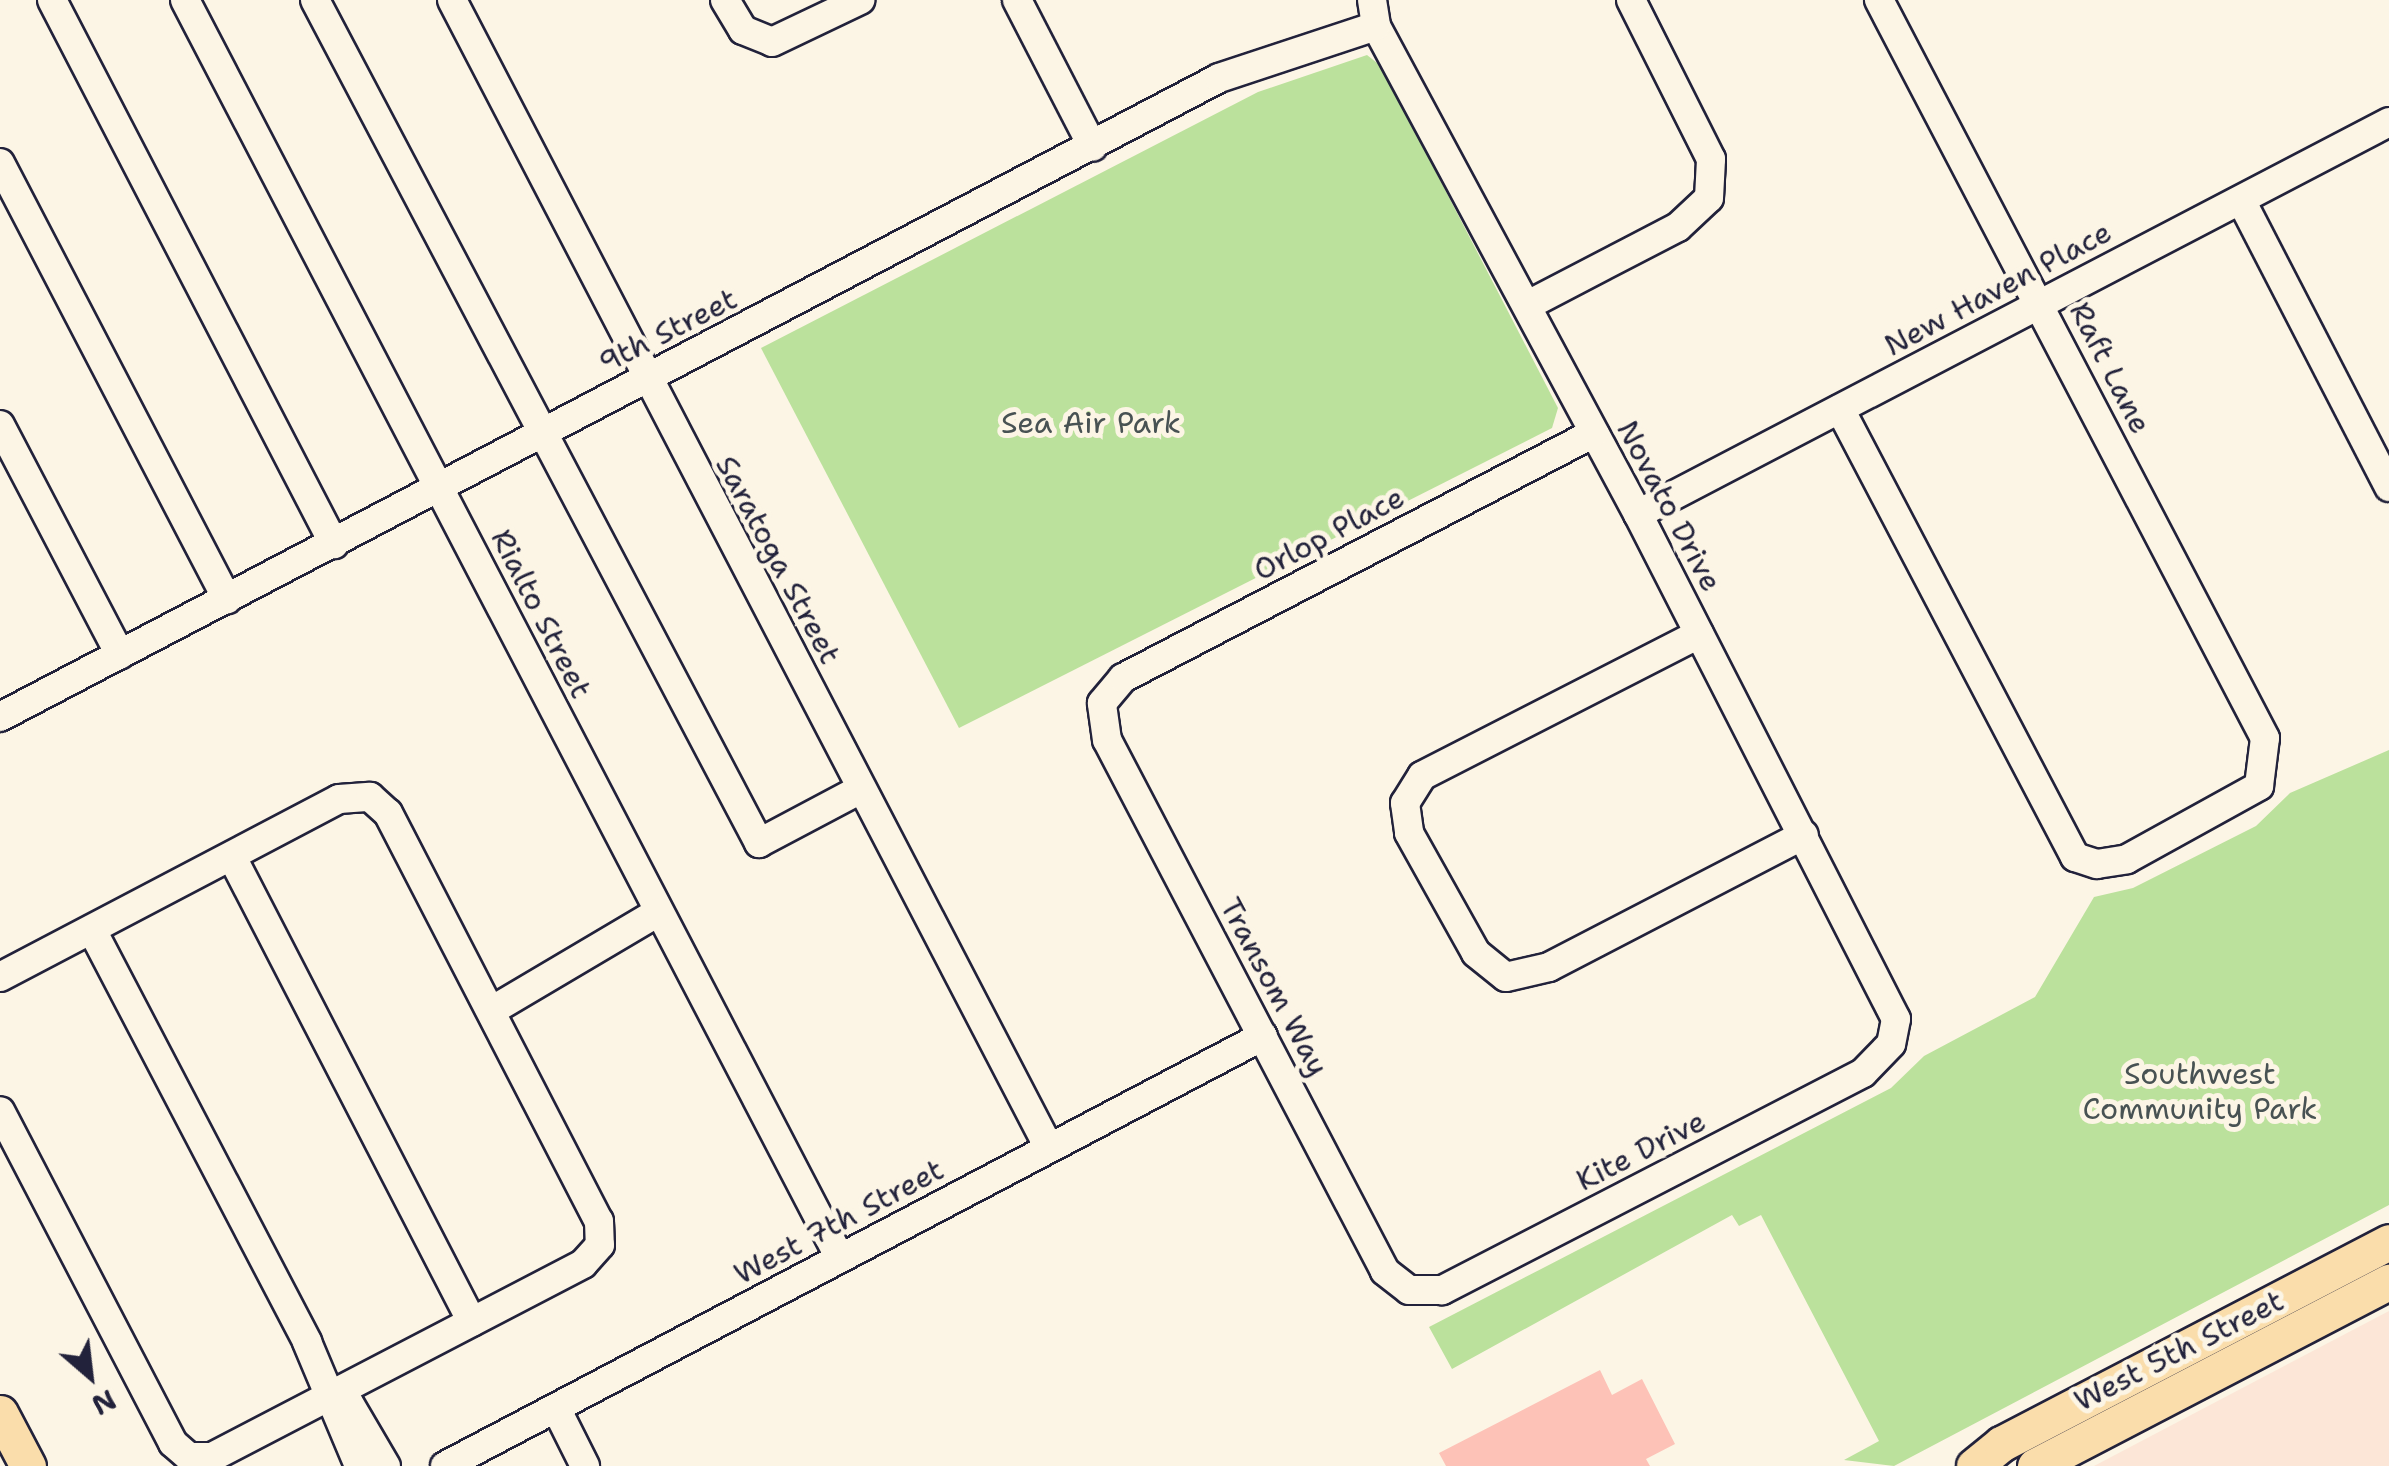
<!DOCTYPE html>
<html>
<head>
<meta charset="utf-8">
<style>
	body { margin:0 }
	#map { position:relative; width:2389px; height:1466px; overflow:hidden; background:#fcf5e5; font-family:"Shantell Sans",sans-serif }
	div>[style] { position:absolute }
	.built>* { inset:0; background:#fce6d7 }
	.green>* { inset:0; background:#bbe19c }
	.building>* { inset:0; background:#fdc2b7 }
	.roads { filter:drop-shadow(2px 0 #22223b) drop-shadow(-2px 0 #22223b) drop-shadow(0 2px #22223b) drop-shadow(0 -2px #22223b) }
	.minor>* { height:28px; margin:-14px; padding:0 14px; transform-origin:14px; border-radius:14px; background:#fcf5e5 }
	.major>* { height:35px; margin:-17.5px; padding:0 17.5px; transform-origin:17.5px; border-radius:17.5px; background:#faddab }
	span { translate:-50% -50%; white-space:nowrap; text-align:center; line-height:1.15; -webkit-text-stroke:10px #fcf5e5; paint-order:stroke }
	.street-label { font-size:30px; color:#22223b }
	.park-label { font-size:30px; color:#485253 }
	.north { position:absolute; left:40px; top:1326px; width:100px; height:100px; -webkit-text-stroke:8px #fcf5e5; paint-order:stroke; rotate:152deg; font-size:28px; font-weight:700; line-height:40px; text-align:center; color:#22223b }
	.north::after { content:''; display:block; margin:auto; width:35px; height:45px; background:#22223b; clip-path:polygon(50% 0,100% 100%,50% 72%,0 100%) }
</style>
</head>
<body>
<div id="map">
	<div class="built">
		<i style="clip-path:polygon(2389px 1311px,2389px 1466px,2094px 1466px)"></i>
	</div>
	<div class="green">
		<i style="clip-path:polygon(1367px 55px,1381px 66px,1558px 408px,1552px 428px,959px 728px,761px 348px,1258px 92px)"></i>
		<i style="clip-path:polygon(2389px 750px,2389px 1205px,1894px 1466px,1844px 1460px,1879px 1441px,1761px 1215px,1739px 1226px,1732px 1215px,1452px 1369px,1429px 1327px,1891px 1088px,1924px 1056px,2035px 997px,2094px 897px,2133px 888px,2256px 826px,2290px 793px)"></i>
	</div>
	<div class="building">
		<i style="clip-path:polygon(1600px 1370px,1612px 1395px,1642px 1379px,1675px 1444px,1646px 1459px,1650px 1466px,1446px 1466px,1439px 1453px)"></i>
	</div>
	<div class="roads">
		<div class="minor">
			<i style="left:52px;top:0;width:613px;rotate:62.6deg"></i>
			<i style="left:185px;top:0;width:1418px;rotate:62.5deg"></i>
			<i style="left:315px;top:0;width:953px;rotate:62.22deg"></i>
			<i style="left:759px;top:843px;width:115px;rotate:-27.9deg"></i>
			<i style="left:452px;top:0;width:1294px;rotate:62.52deg"></i>
			<i style="left:725px;top:0;width:35px;rotate:59deg"></i>
			<i style="left:743px;top:30px;width:31px;rotate:22deg"></i>
			<i style="left:772px;top:42px;width:98px;rotate:-25.5deg"></i>
			<i style="left:1017px;top:0;width:165px;rotate:62.7deg"></i>
			<i style="left:1372px;top:0;width:26px;rotate:81deg"></i>
			<i style="left:1376px;top:26px;width:554px;rotate:61.77deg"></i>
			<i style="left:1638px;top:514px;width:567px;rotate:62.94deg"></i>
			<i style="left:1896px;top:1019px;width:25px;rotate:101deg"></i>
			<i style="left:1891px;top:1044px;width:40px;rotate:134deg"></i>
			<i style="left:1863px;top:1073px;width:474px;rotate:152.7deg"></i>
			<i style="left:1442px;top:1290px;width:33px;rotate:180deg"></i>
			<i style="left:1409px;top:1290px;width:31px;rotate:-142deg"></i>
			<i style="left:1385px;top:1271px;width:599px;rotate:-117.63deg"></i>
			<i style="left:1107px;top:740px;width:37px;rotate:-98deg"></i>
			<i style="left:1102px;top:703px;width:33px;rotate:-50deg"></i>
			<i style="left:1123px;top:678px;width:531px;rotate:-27.48deg"></i>
			<i style="left:0;top:163px;width:492px;rotate:62.5deg"></i>
			<i style="left:2241px;top:200px;width:323px;rotate:62.7deg"></i>
			<i style="left:1528px;top:305px;width:169px;rotate:-27.5deg"></i>
			<i style="left:1678px;top:227px;width:42px;rotate:-43.1deg"></i>
			<i style="left:1709px;top:198px;width:39px;rotate:-87deg"></i>
			<i style="left:1711px;top:159px;width:178px;rotate:-116.7deg"></i>
			<i style="left:1840px;top:409px;width:506px;rotate:62.32deg"></i>
			<i style="left:2075px;top:857px;width:23px;rotate:18deg"></i>
			<i style="left:2097px;top:864px;width:30px;rotate:-9deg"></i>
			<i style="left:2127px;top:859px;width:151px;rotate:-28.9deg"></i>
			<i style="left:2259px;top:786px;width:48px;rotate:-82.9deg"></i>
			<i style="left:2265px;top:738px;width:833px;rotate:-117.61deg"></i>
			<i style="left:0;top:425px;width:259px;rotate:62.4deg"></i>
			<i style="left:1638px;top:514px;width:847px;rotate:-27.56deg"></i>
			<i style="left:1699px;top:634px;width:311px;rotate:152.9deg"></i>
			<i style="left:1422px;top:776px;width:32px;rotate:122deg"></i>
			<i style="left:1405px;top:803px;width:30px;rotate:82deg"></i>
			<i style="left:1409px;top:833px;width:137px;rotate:60.8deg"></i>
			<i style="left:1476px;top:953px;width:38px;rotate:39deg"></i>
			<i style="left:1506px;top:977px;width:44px;rotate:-13.1deg"></i>
			<i style="left:1549px;top:967px;width:287px;rotate:-27.4deg"></i>
			<i style="left:0;top:717px;width:1376px;rotate:-27.66deg"></i>
			<i style="left:1219px;top:78px;width:165px;rotate:-18.3deg"></i>
			<i style="left:232px;top:857px;width:523px;rotate:62.7deg"></i>
			<i style="left:92px;top:930px;width:465px;rotate:62.4deg"></i>
			<i style="left:307px;top:1342px;width:134px;rotate:67.2deg"></i>
			<i style="left:0;top:977px;width:383px;rotate:-27.7deg"></i>
			<i style="left:339px;top:799px;width:31px;rotate:-4deg"></i>
			<i style="left:370px;top:797px;width:24px;rotate:42deg"></i>
			<i style="left:388px;top:813px;width:459px;rotate:62.7deg"></i>
			<i style="left:599px;top:1221px;width:24px;rotate:88deg"></i>
			<i style="left:600px;top:1245px;width:25px;rotate:132deg"></i>
			<i style="left:583px;top:1264px;width:418px;rotate:152.5deg"></i>
			<i style="left:212px;top:1457px;width:23px;rotate:180deg"></i>
			<i style="left:189px;top:1457px;width:21px;rotate:-139deg"></i>
			<i style="left:173px;top:1443px;width:374px;rotate:-117.5deg"></i>
			<i style="left:491px;top:1011px;width:193px;rotate:-30.6deg"></i>
			<i style="left:332px;top:1394px;width:19px;rotate:28deg"></i>
			<i style="left:349px;top:1403px;width:73px;rotate:59.6deg"></i>
			<i style="left:556px;top:1408px;width:65px;rotate:63.4deg"></i>
			<i style="left:445px;top:1466px;width:924px;rotate:-27.73deg"></i>
		</div>
		<div class="major">
			<i style="left:0;top:1413px;width:60px;rotate:62.2deg"></i>
			<i style="left:1974px;top:1466px;width:35px;rotate:-39deg"></i>
			<i style="left:2001px;top:1444px;width:437px;rotate:-27.5deg"></i>
			<i style="left:2035px;top:1466px;width:399px;rotate:-27.5deg"></i>
		</div>
	</div>
	<div class="street-label">
		<span style="left:1998px;top:289px;rotate:-28deg">New Haven Place</span>
		<span style="left:668px;top:331px;rotate:-27deg">9th Street</span>
		<span style="left:2110px;top:368px;rotate:63deg">Raft Lane</span>
		<span style="left:1669px;top:506px;rotate:62deg">Novato Drive</span>
		<span style="left:1329px;top:534px;rotate:-28deg">Orlop Place</span>
		<span style="left:778px;top:560px;rotate:62deg">Saratoga Street</span>
		<span style="left:541px;top:614px;rotate:63deg">Rialto Street</span>
		<span style="left:1274px;top:987px;rotate:62deg">Transom Way</span>
		<span style="left:1641px;top:1151px;rotate:-27deg">Kite Drive</span>
		<span style="left:839px;top:1222px;rotate:-28deg">West 7th Street</span>
		<span style="left:2179px;top:1351px;rotate:-27deg">West 5th Street</span>
	</div>
	<div class="park-label">
		<span style="left:1091px;top:423px">Sea Air Park</span>
		<span style="left:2200px;top:1091px">Southwest<br>Community Park</span>
	</div>
	<div class="north">N</div>
</div>
</body>
</html>
